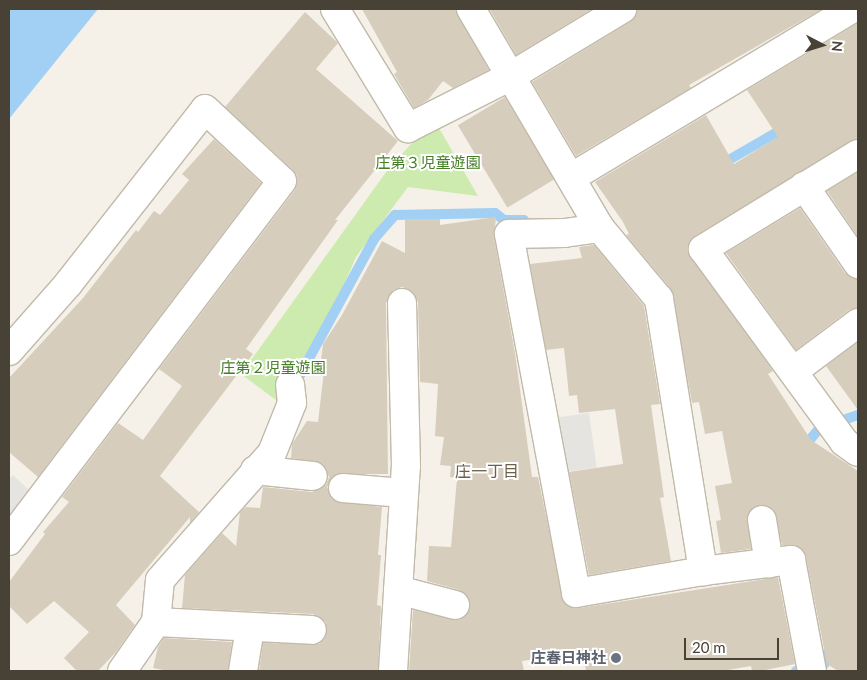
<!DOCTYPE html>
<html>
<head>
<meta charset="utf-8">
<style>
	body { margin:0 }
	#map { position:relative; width:867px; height:680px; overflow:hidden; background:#f5f1e8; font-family:Lato,"Noto Sans JP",sans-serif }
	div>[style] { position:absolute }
	.green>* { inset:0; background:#ceebaf }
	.parking>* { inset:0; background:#e6e4e0; transform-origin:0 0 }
	.water>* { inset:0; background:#a2cff4 }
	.stream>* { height:10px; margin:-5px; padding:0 5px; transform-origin:5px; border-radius:5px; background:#a2cff4 }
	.building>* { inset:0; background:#d7cdbd; transform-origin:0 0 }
	.roads { filter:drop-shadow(1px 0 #c1baaa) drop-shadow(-1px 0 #c1baaa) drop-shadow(0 1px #c1baaa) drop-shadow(0 -1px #c1baaa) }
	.minor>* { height:28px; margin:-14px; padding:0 14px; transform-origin:14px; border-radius:14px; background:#fff }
	.dots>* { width:14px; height:14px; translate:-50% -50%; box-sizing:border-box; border:2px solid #fff; border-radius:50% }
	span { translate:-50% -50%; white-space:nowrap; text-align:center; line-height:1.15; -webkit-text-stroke:4px #fff; paint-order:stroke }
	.park-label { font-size:15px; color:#447e26 }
	.worship-label { font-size:15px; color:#5b616d; font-weight:700 }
	.right { translate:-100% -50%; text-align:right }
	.neighbourhood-label { font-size:16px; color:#6c604d }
	.frame { position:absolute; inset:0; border:10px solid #484236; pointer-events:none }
	.north { position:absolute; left:797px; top:20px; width:50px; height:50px; -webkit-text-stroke:4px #fff; paint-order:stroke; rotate:95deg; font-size:14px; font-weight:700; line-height:20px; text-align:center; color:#484236 }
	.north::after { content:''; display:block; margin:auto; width:18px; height:22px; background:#484236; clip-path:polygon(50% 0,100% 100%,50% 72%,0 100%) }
	.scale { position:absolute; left:684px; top:638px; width:95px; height:22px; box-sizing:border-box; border:2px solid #484236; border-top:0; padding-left:6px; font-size:15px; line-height:18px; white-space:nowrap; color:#484236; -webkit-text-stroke:4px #fff; paint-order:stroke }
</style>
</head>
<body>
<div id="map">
	<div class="green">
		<i style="clip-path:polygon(439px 128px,478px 196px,408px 187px,356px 257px,336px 303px,280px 403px,241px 374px,389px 168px,412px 143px)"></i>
	</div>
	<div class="parking">
		<i style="left:589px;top:413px;width:55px;height:34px;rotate:82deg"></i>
		<i style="clip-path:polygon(13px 475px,31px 492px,9px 515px,9px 479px)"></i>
	</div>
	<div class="water">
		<i style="clip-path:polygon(9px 9px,98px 9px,9px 119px)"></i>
	</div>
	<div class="stream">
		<i style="left:720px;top:165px;width:76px;rotate:-29.9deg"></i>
		<i style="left:294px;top:386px;width:167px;rotate:-61.4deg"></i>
		<i style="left:374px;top:239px;width:32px;rotate:-49deg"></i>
		<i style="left:395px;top:215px;width:100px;rotate:-1.1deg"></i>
		<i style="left:495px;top:213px;width:11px;rotate:38deg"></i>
		<i style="left:504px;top:220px;width:20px"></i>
		<i style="left:803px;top:448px;width:26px;rotate:-50deg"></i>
		<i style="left:820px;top:428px;width:40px;rotate:-18.9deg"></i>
		<i style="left:796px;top:671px;width:29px;rotate:-14deg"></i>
		<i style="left:824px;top:664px;width:18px;rotate:-71deg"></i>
	</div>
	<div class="building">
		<i style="clip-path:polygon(362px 9px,455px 9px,489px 70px,453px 88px,443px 81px,428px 100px,414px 108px,394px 74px,397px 72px)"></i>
		<i style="clip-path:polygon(492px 9px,592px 9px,516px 55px,490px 10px)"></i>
		<i style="clip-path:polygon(638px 9px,822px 9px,689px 85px,691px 88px,576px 156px,532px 82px,630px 22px)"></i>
		<i style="clip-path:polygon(305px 12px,338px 43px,316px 69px,398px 141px,335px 220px,338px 220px,246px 349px,253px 354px,160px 476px,199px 512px,190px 523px,190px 517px,116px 605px,135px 625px,116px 652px,98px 671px,77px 671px,64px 658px,89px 632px,54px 601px,27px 624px,9px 606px,9px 582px,45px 534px,43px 532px,69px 502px,62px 497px,118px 423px,143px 440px,182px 386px,159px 369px,295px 190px,297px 176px,293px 170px,225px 107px)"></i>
		<i style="clip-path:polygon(858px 23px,858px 138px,695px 236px,687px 250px,773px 371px,768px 374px,811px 440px,858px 471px,858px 671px,838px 671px,827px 664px,806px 557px,797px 546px,782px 545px,774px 510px,760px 505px,748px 514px,751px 549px,721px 553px,716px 521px,721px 520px,715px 486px,732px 483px,722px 431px,705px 434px,699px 402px,692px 403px,671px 289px,626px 235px,629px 234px,623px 222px,595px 182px,706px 115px,734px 164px,778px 137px,747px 90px)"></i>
		<i style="left:505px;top:97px;width:96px;height:55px;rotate:59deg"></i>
		<i style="clip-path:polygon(214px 139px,261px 183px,38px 477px,9px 452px,9px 378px,83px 298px,136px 230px,138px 232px,154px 211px,160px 215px,189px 180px,182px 174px)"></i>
		<i style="clip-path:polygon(858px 172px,858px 237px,827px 191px)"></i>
		<i style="clip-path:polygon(800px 208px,845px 273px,858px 279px,858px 308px,849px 310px,796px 350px,726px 253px)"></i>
		<i style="clip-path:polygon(496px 217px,494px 237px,515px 353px,532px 477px,538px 477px,564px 603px,579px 608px,778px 577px,795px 664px,761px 671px,752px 671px,751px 666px,722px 671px,586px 671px,583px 652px,522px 661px,524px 671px,409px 671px,413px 610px,459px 620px,466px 616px,470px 601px,459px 590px,427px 581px,429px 546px,451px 547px,457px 478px,450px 477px,451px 466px,440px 465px,444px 437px,435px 436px,438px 384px,420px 382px,418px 302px,410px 290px,402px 287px,393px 290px,386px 303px,388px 474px,337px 474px,327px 487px,335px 501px,382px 507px,378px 555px,381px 555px,377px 605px,381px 606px,378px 671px,259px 671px,263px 643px,319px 644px,325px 638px,326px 622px,313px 614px,182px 608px,185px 575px,222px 533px,236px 546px,240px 512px,246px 507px,260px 508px,263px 487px,312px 492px,326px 485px,329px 477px,323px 464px,291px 458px,292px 444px,307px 421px,318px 422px,325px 362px,321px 361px,323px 344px,342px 315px,382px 241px,405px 253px,405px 219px,440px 219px,440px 225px)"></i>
		<i style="clip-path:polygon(594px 245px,644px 306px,660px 404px,651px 405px,664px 497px,660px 498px,671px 561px,589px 575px,569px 472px,623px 464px,615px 409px,579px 413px,577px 395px,569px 396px,564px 348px,546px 350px,530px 264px,582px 258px,579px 247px)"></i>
		<i style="clip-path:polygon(858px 342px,858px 410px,826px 366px)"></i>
		<i style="clip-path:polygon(164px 638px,232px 642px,228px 671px,168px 671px,153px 668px,158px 647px)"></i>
	</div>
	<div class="roads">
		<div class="minor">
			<i style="left:335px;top:9px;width:140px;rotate:58.5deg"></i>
			<i style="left:408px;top:128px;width:115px;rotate:-26.8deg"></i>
			<i style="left:511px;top:76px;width:130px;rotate:-31.1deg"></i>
			<i style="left:471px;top:9px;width:254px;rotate:59.5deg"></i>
			<i style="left:600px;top:228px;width:92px;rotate:50.3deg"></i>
			<i style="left:659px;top:299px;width:276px;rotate:80.8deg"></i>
			<i style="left:703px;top:571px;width:89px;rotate:-7.1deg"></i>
			<i style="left:791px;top:560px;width:113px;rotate:79.3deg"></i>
			<i style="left:858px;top:154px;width:182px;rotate:148.5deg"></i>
			<i style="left:703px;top:249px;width:239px;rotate:53.8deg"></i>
			<i style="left:844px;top:442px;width:17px;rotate:36deg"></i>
			<i style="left:572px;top:177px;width:327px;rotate:-31deg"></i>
			<i style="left:804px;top:186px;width:95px;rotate:55.3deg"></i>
			<i style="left:600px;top:228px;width:36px;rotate:172deg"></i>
			<i style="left:564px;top:233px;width:55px;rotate:179deg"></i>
			<i style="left:509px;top:234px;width:365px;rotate:79.4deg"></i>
			<i style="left:576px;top:593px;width:129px;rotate:-9.8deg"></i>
			<i style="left:9px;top:351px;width:89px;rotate:-48.6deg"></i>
			<i style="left:68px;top:284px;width:222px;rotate:-51.9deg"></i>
			<i style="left:205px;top:109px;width:105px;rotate:43.1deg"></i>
			<i style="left:282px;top:181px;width:452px;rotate:127.2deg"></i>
			<i style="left:795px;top:370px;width:79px;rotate:-36.7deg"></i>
			<i style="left:255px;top:470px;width:58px;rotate:5.9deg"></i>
			<i style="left:343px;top:488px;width:60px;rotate:4.8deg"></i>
			<i style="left:762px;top:520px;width:44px;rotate:80.8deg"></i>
			<i style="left:398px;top:590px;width:59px;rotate:14.7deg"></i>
			<i style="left:156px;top:622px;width:156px;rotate:2.9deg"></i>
			<i style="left:122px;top:671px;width:60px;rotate:-55.2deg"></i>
			<i style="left:156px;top:622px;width:42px;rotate:-84.6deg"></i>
			<i style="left:160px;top:580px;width:169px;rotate:-48.6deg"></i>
			<i style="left:272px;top:453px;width:54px;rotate:-68.2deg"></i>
			<i style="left:292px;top:403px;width:18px;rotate:-96deg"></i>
			<i style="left:243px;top:671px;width:44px;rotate:-80.8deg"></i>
			<i style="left:393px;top:671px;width:205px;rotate:-86.4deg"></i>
			<i style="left:406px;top:466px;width:163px;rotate:-91.4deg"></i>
		</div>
	</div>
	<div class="dots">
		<i style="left:616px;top:658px;background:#6b7280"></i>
	</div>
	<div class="park-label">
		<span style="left:428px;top:163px">庄第３児童遊園</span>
		<span style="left:273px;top:368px">庄第２児童遊園</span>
	</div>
	<div class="worship-label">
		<span class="right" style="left:606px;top:658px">庄春日神社</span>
	</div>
	<div class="neighbourhood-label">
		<span style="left:487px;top:471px">庄一丁目</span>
	</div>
	<div class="frame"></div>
	<div class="north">N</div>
	<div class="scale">20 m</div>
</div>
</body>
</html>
